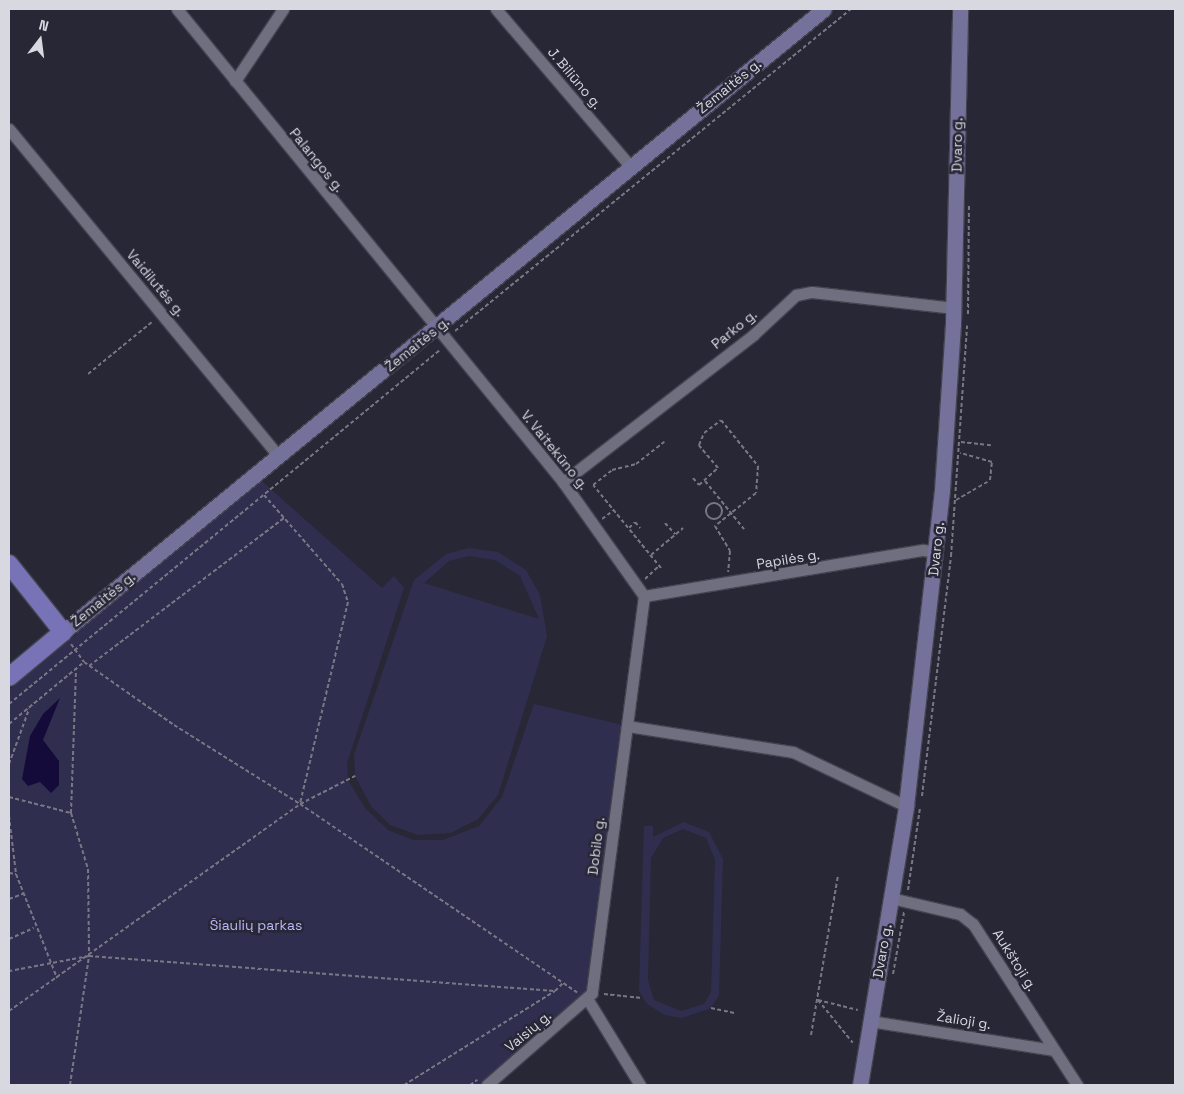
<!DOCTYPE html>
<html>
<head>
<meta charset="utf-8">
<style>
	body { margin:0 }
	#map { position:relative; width:1184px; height:1094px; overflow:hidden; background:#272736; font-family:"Space Grotesk",sans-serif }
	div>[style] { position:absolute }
	.green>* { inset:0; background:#302e4f }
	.water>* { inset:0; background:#150b3a }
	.path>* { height:2px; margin-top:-1px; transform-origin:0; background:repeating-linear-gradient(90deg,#787884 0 4px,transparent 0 6.5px) }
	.path>.ring { margin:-1px; padding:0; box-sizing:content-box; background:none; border:2px solid #787884; border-radius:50% }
	.roads { filter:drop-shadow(1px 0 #444450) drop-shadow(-1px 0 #444450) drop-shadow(0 1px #444450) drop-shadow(0 -1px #444450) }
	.street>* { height:11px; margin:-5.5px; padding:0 5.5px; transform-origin:5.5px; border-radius:5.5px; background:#6f6f80 }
	.secondary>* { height:15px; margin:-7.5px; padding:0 7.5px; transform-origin:7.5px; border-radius:7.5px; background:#74719b }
	.primary>* { height:18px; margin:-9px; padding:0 9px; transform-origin:9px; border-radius:9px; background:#7873b6 }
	span { translate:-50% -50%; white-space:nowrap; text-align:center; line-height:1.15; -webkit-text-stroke:5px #272736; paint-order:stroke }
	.street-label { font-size:14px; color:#d8d8e1 }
	.park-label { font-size:14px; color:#bab8fa }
	.frame { position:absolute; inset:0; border:10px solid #d8d8e1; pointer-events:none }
	.north { position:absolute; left:15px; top:15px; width:50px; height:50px; -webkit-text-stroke:4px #272736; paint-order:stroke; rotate:15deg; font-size:14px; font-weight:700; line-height:20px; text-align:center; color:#d8d8e1 }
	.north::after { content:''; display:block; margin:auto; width:18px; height:22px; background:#d8d8e1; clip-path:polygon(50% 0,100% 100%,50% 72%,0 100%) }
</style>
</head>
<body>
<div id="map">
	<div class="green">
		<i style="clip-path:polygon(255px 475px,382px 588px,394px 576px,404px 588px,347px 763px,348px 780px,365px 808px,388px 830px,413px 840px,443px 840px,479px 826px,502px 797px,534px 704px,627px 726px,592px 993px,487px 1085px,9px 1085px,9px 690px,77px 634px,63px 632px)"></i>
		<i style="clip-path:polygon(evenodd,469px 548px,498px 552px,526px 570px,540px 595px,547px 636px,498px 795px,478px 819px,451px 833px,418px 835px,390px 825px,371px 806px,355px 776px,354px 755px,414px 580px,446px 554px,469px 548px,469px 556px,495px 560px,520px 576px,539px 619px,424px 583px,449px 561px,469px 556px)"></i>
		<i style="clip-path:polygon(evenodd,684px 822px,709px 832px,723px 859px,719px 995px,711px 1008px,682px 1018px,665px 1015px,647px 1004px,639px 991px,644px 826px,653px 826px,653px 837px,684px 822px,683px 829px,706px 838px,715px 860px,711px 992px,704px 1004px,681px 1011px,654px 1000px,648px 980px,651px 858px,663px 838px,683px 829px)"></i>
	</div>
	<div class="water">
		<i style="clip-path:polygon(60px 698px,43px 740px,59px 761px,59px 785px,51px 793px,40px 782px,28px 786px,22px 779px,30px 736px,43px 714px)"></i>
	</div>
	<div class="path">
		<i style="left:968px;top:314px;width:110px;rotate:-89.5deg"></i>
		<i style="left:455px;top:331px;width:510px;rotate:-39.12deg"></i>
		<i style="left:88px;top:374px;width:82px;rotate:-39.1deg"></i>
		<i style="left:961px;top:442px;width:30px;rotate:6deg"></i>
		<i style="left:693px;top:478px;width:9px;rotate:49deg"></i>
		<i style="left:699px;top:485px;width:25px;rotate:-42deg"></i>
		<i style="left:718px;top:468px;width:30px;rotate:-130deg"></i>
		<i style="left:699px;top:445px;width:13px;rotate:-67deg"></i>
		<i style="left:704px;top:433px;width:21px;rotate:-37deg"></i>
		<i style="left:721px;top:420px;width:59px;rotate:51.2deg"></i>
		<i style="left:758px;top:466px;width:27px;rotate:94deg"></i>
		<i style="left:756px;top:493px;width:53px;rotate:141.2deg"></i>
		<i style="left:715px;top:526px;width:29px;rotate:59deg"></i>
		<i style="left:730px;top:551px;width:21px;rotate:95deg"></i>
		<i style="left:705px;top:481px;width:62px;rotate:50.9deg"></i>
		<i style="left:264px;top:495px;width:118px;rotate:48.8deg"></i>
		<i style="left:342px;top:584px;width:19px;rotate:72deg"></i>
		<i style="left:348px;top:602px;width:208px;rotate:103.4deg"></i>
		<i style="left:956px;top:500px;width:39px;rotate:-30deg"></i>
		<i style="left:990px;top:480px;width:18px;rotate:-84deg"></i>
		<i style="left:992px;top:462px;width:33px;rotate:-164deg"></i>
		<i class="ring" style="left:706px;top:503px;width:14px;height:14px"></i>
		<i style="left:602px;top:519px;width:15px;rotate:-37deg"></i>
		<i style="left:665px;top:523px;width:15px;rotate:48deg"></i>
		<i style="left:629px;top:528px;width:8px;rotate:-45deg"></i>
		<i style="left:635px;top:522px;width:8px;rotate:50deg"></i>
		<i style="left:651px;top:555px;width:42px;rotate:-40.2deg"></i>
		<i style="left:661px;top:568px;width:107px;rotate:-129.3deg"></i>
		<i style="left:593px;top:485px;width:24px;rotate:-38deg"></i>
		<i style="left:612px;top:470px;width:25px;rotate:-14deg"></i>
		<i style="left:636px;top:464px;width:36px;rotate:-38deg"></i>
		<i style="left:645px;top:579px;width:19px;rotate:-43deg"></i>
		<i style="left:71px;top:644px;width:22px;rotate:54deg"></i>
		<i style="left:84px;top:662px;width:110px;rotate:35deg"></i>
		<i style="left:174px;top:725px;width:149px;rotate:32.1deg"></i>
		<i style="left:300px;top:804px;width:335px;rotate:34.2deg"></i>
		<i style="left:89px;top:666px;width:245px;rotate:-37.2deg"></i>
		<i style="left:9px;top:704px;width:558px;rotate:-39.4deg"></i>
		<i style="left:9px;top:724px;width:97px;rotate:-39.6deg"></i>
		<i style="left:9px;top:764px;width:59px;rotate:-70deg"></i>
		<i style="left:922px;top:796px;width:242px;rotate:-83.1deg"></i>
		<i style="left:951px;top:556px;width:231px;rotate:-86deg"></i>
		<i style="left:9px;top:797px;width:64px;rotate:14.5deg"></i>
		<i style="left:71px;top:813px;width:59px;rotate:73.1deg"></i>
		<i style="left:88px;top:869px;width:87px;rotate:89.3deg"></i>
		<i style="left:89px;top:956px;width:81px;rotate:169.4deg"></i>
		<i style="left:71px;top:813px;width:145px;rotate:-88deg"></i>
		<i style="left:9px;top:816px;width:58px;rotate:83.1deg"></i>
		<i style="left:16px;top:874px;width:112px;rotate:68.5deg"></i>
		<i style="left:9px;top:873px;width:7px;rotate:8deg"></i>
		<i style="left:908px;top:890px;width:83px;rotate:-81.7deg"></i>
		<i style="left:9px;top:899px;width:15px;rotate:-20deg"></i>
		<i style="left:9px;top:939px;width:27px;rotate:-24deg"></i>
		<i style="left:893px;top:974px;width:63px;rotate:-79.9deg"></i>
		<i style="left:604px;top:994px;width:38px;rotate:6deg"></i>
		<i style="left:818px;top:1000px;width:55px;rotate:50.9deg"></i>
		<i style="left:818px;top:1000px;width:41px;rotate:14deg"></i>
		<i style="left:711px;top:1008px;width:25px;rotate:12deg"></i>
		<i style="left:9px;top:1011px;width:357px;rotate:-35.4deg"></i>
		<i style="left:300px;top:804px;width:62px;rotate:-27deg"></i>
		<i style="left:811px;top:1035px;width:161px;rotate:-80.4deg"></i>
		<i style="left:70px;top:1085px;width:130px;rotate:-81.6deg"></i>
		<i style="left:89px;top:956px;width:467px;rotate:4.3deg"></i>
		<i style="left:555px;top:991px;width:11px;rotate:-45deg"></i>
		<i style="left:404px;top:1085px;width:178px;rotate:-31.9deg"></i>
		<i style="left:470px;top:1085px;width:9px;rotate:-36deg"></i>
	</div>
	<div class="roads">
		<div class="street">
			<i style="left:177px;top:9px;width:611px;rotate:50.78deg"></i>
			<i style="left:563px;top:482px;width:140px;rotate:54.6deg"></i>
			<i style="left:644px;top:596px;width:400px;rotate:97.5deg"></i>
			<i style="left:592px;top:993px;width:140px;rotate:138.8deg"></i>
			<i style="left:496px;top:9px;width:208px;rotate:49.5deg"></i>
			<i style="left:235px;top:81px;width:87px;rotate:-56.3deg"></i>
			<i style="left:9px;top:129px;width:424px;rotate:50.5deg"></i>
			<i style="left:563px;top:482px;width:240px;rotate:-37.7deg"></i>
			<i style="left:753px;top:335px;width:59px;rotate:-42.9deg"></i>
			<i style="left:796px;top:295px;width:16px;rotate:-11deg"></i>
			<i style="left:812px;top:292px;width:143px;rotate:6.4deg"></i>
			<i style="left:644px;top:596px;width:283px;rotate:-9.4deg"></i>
			<i style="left:923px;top:550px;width:13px;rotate:9deg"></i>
			<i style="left:627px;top:726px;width:168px;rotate:8.9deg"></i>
			<i style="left:793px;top:752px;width:125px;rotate:25.5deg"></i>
			<i style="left:891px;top:898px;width:71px;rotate:13.1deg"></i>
			<i style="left:960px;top:914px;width:16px;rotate:38deg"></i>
			<i style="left:973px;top:924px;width:192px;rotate:57.1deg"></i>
			<i style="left:588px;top:1000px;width:100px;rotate:58.5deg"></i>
			<i style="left:870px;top:1021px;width:185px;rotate:9deg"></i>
		</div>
		<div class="secondary">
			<i style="left:63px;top:632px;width:983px;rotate:-39.31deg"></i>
			<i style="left:860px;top:1085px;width:283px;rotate:-80.6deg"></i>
			<i style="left:906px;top:806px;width:318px;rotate:-83.5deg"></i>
			<i style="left:942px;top:490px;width:166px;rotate:-86.2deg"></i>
			<i style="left:953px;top:324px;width:315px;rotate:-88.7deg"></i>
		</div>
		<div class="primary">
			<i style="left:9px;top:564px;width:87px;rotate:51.5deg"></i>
			<i style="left:63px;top:632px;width:70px;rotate:140.2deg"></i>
		</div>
	</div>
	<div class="street-label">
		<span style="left:575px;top:78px;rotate:50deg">J. Biliūno g.</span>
		<span style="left:729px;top:86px;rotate:-39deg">Žemaitės g.</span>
		<span style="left:957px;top:145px;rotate:-89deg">Dvaro g.</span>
		<span style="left:317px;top:160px;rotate:51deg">Palangos g.</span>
		<span style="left:156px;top:283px;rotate:50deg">Vaidilutės g.</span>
		<span style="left:734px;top:329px;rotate:-39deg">Parko g.</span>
		<span style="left:417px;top:344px;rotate:-39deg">Žemaitės g.</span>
		<span style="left:555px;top:450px;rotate:51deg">V. Vaitekūno g.</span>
		<span style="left:936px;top:549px;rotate:-84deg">Dvaro g.</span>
		<span style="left:788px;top:559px;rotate:-9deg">Papilės g.</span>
		<span style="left:103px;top:599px;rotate:-39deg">Žemaitės g.</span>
		<span style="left:596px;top:846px;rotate:-83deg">Dobilo g.</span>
		<span style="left:882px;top:951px;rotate:-80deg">Dvaro g.</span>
		<span style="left:1015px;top:960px;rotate:58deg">Aukštoji g.</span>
		<span style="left:964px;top:1020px;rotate:9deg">Žalioji g.</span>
		<span style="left:528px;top:1031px;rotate:-40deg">Vaisių g.</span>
	</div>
	<div class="park-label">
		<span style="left:256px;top:925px">Šiaulių parkas</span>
	</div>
	<div class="frame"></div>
	<div class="north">N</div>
</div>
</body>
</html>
